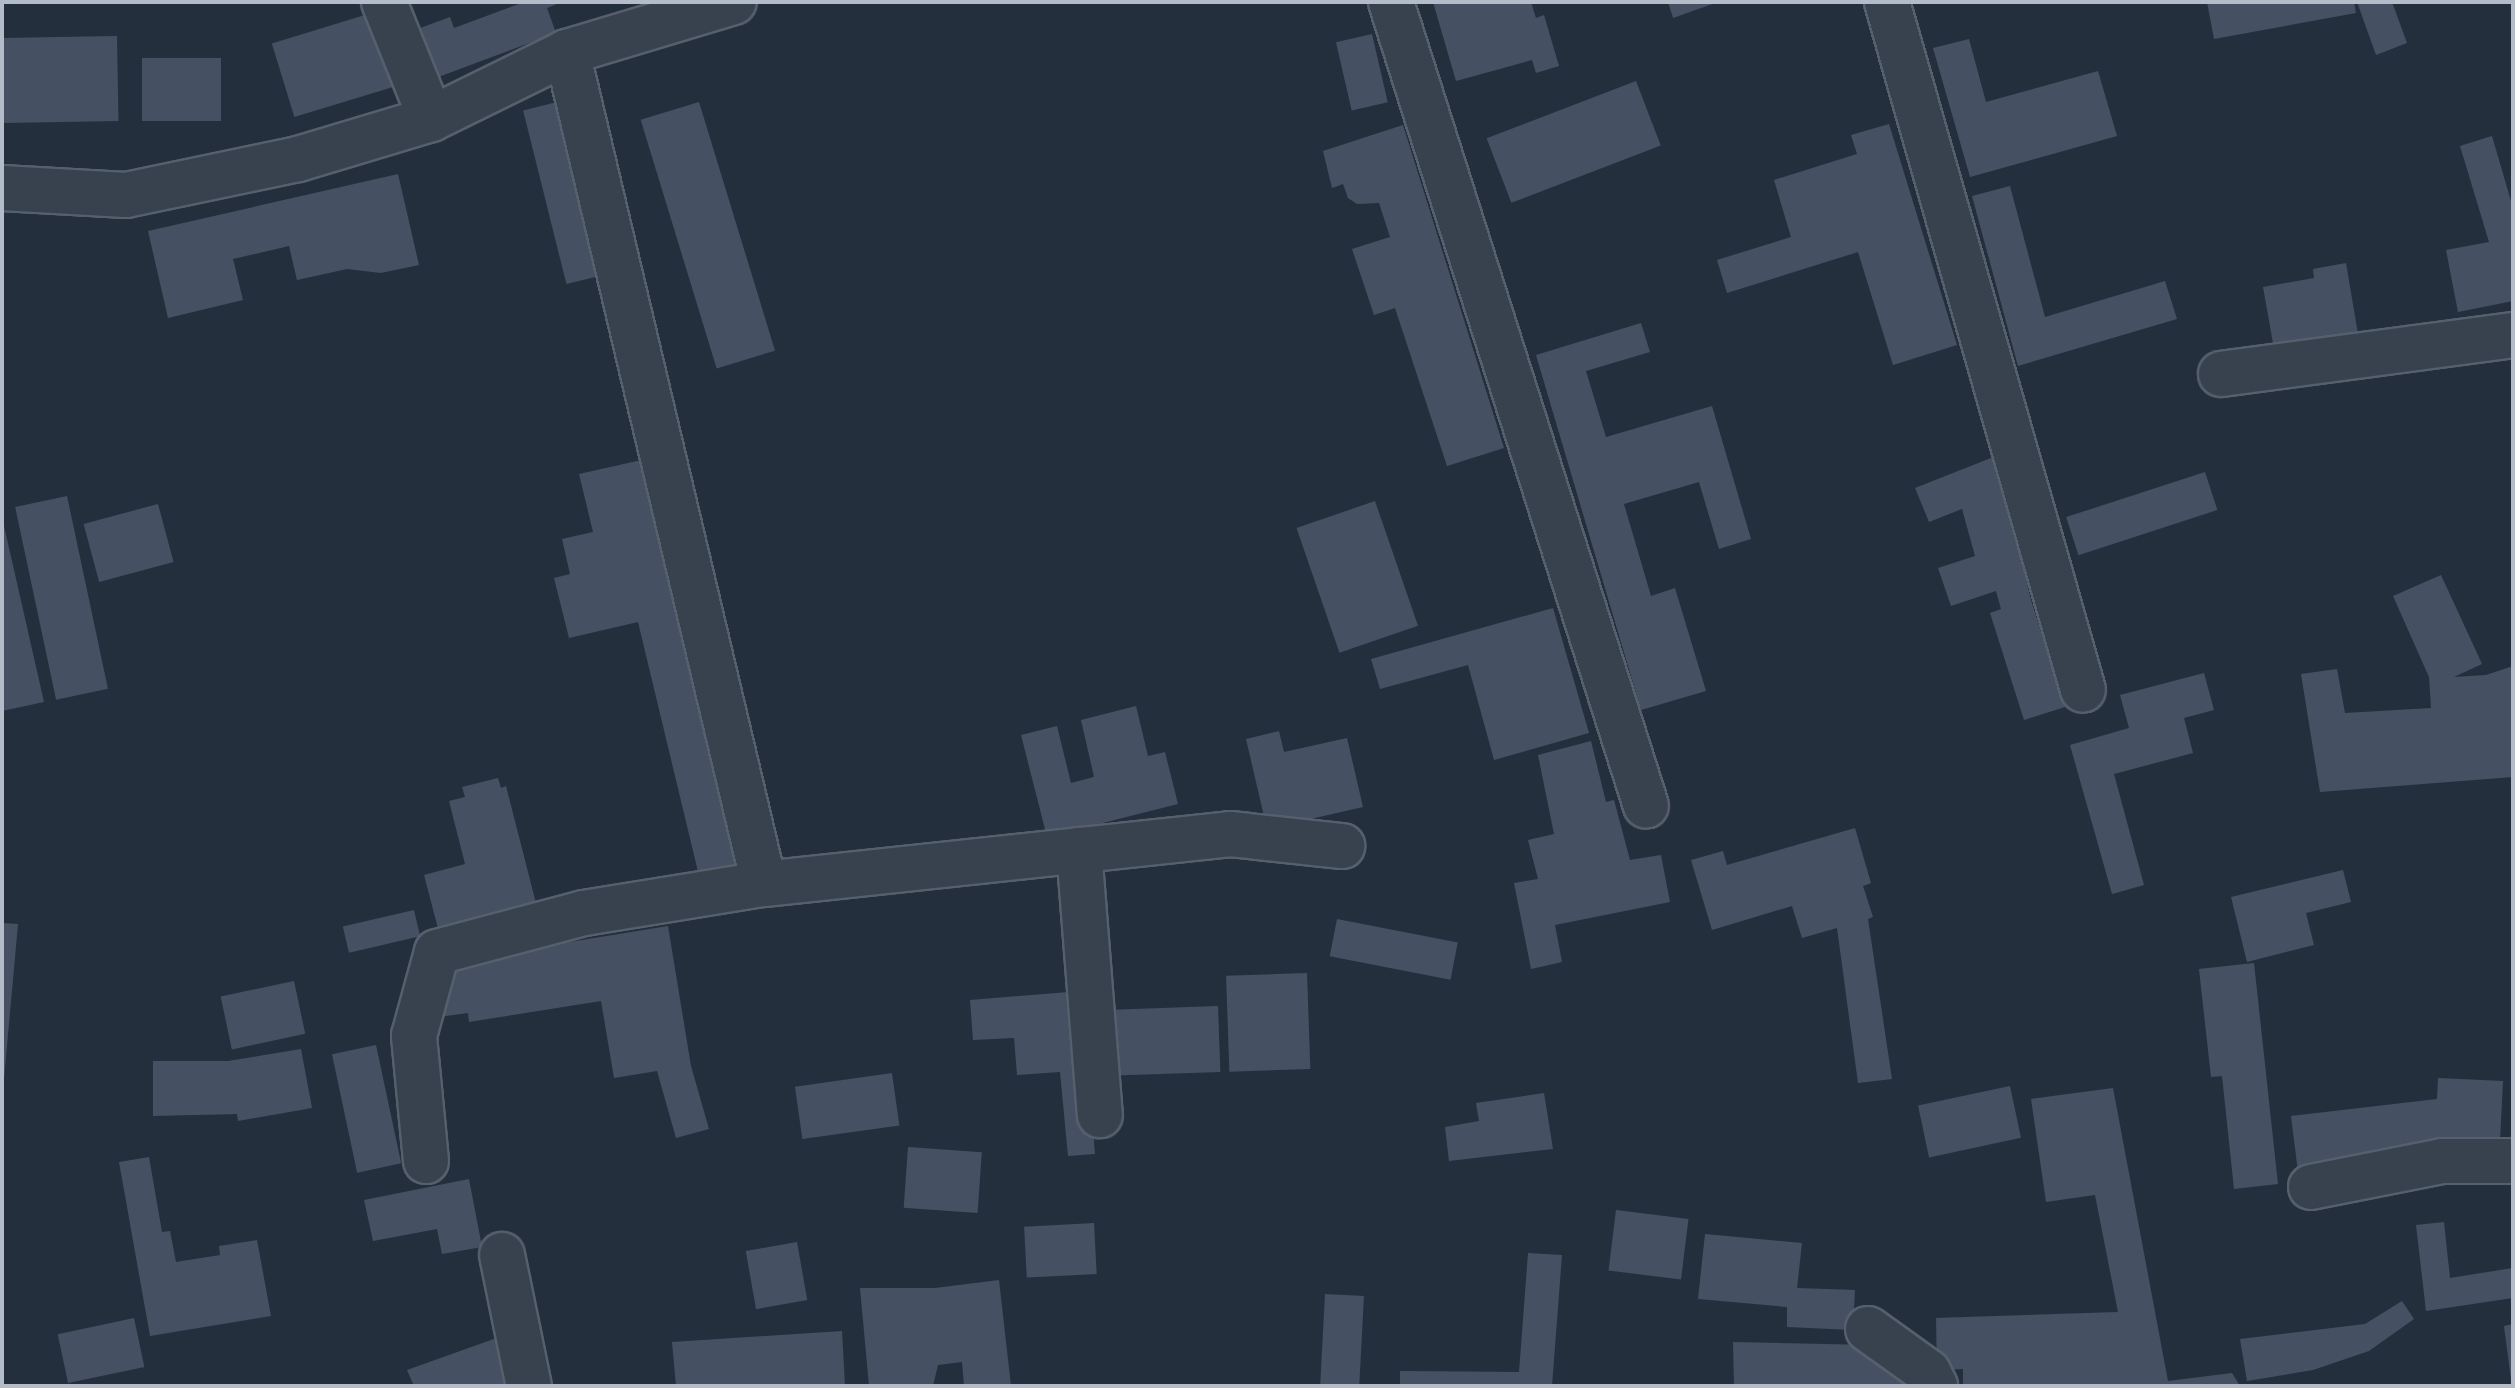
<!DOCTYPE html>
<html>
<head>
<meta charset="utf-8">
<style>
	body { margin:0 }
	#map { position:relative; width:2515px; height:1388px; overflow:hidden; background:#242f3e; font-family:Roboto,sans-serif }
	div>[style] { position:absolute }
	.building>* { inset:0; background:#455162; transform-origin:0 0 }
	.roads { filter:drop-shadow(2px 0 #565f6c) drop-shadow(-2px 0 #565f6c) drop-shadow(0 2px #565f6c) drop-shadow(0 -2px #565f6c) }
	.minor>* { height:44px; margin:-22px; padding:0 22px; transform-origin:22px; border-radius:22px; background:#38414e }
	span { translate:-50% -50%; white-space:nowrap; text-align:center; line-height:1.15; -webkit-text-stroke:7px #1d2633; paint-order:stroke }
	.frame { position:absolute; inset:0; border:4px solid #b4bcc9; pointer-events:none }
</style>
</head>
<body>
<div id="map">
	<div class="building">
		<i style="clip-path:polygon(524px 2px,562px 2px,547px 8px,556px 33px,433px 79px,415px 30px,450px 17px,454px 28px)"></i>
		<i style="clip-path:polygon(1433px 2px,1531px 2px,1536px 18px,1544px 15px,1559px 66px,1536px 73px,1532px 60px,1456px 81px)"></i>
		<i style="clip-path:polygon(1668px 2px,1718px 2px,1673px 18px)"></i>
		<i style="clip-path:polygon(2207px 2px,2354px 2px,2356px 13px,2214px 39px)"></i>
		<i style="clip-path:polygon(2357px 2px,2392px 2px,2407px 43px,2376px 55px)"></i>
		<i style="left:378px;top:11px;width:77px;height:111px;rotate:73deg"></i>
		<i style="left:1372px;top:34px;width:70px;height:37px;rotate:77deg"></i>
		<i style="left:117px;top:36px;width:85px;height:115px;rotate:89deg"></i>
		<i style="clip-path:polygon(1969px 39px,1986px 102px,2098px 71px,2117px 136px,1970px 177px,1933px 48px)"></i>
		<i style="left:142px;top:58px;width:79px;height:63px"></i>
		<i style="left:1636px;top:81px;width:69px;height:160px;rotate:69deg"></i>
		<i style="left:561px;top:101px;width:179px;height:39px;rotate:76deg"></i>
		<i style="left:699px;top:102px;width:260px;height:61px;rotate:73deg"></i>
		<i style="clip-path:polygon(1889px 124px,1957px 345px,1893px 365px,1858px 252px,1727px 293px,1717px 260px,1791px 237px,1774px 180px,1857px 154px,1851px 135px)"></i>
		<i style="clip-path:polygon(1403px 125px,1504px 448px,1447px 466px,1395px 308px,1374px 315px,1352px 249px,1390px 237px,1379px 203px,1357px 204px,1348px 198px,1343px 184px,1332px 188px,1323px 151px)"></i>
		<i style="clip-path:polygon(2492px 136px,2513px 208px,2513px 301px,2458px 312px,2446px 250px,2489px 242px,2460px 146px)"></i>
		<i style="clip-path:polygon(398px 174px,419px 265px,381px 273px,347px 269px,297px 280px,289px 246px,233px 259px,243px 300px,168px 318px,148px 231px)"></i>
		<i style="clip-path:polygon(2010px 186px,2045px 317px,2165px 281px,2177px 319px,2018px 366px,1972px 196px)"></i>
		<i style="clip-path:polygon(2346px 263px,2358px 334px,2273px 343px,2263px 287px,2314px 278px,2313px 269px)"></i>
		<i style="clip-path:polygon(1641px 323px,1650px 352px,1586px 371px,1606px 437px,1712px 406px,1751px 539px,1719px 549px,1699px 482px,1624px 504px,1651px 596px,1675px 588px,1706px 691px,1641px 710px,1536px 355px)"></i>
		<i style="clip-path:polygon(1996px 456px,2031px 600px,2065px 707px,2024px 720px,1990px 613px,2001px 609px,1996px 591px,1951px 606px,1938px 568px,1975px 556px,1962px 509px,1929px 522px,1915px 488px)"></i>
		<i style="clip-path:polygon(646px 459px,745px 869px,700px 880px,638px 622px,569px 638px,554px 578px,570px 574px,562px 539px,593px 532px,579px 474px)"></i>
		<i style="left:2205px;top:472px;width:40px;height:146px;rotate:72deg"></i>
		<i style="left:67px;top:496px;width:197px;height:53px;rotate:78deg"></i>
		<i style="left:1375px;top:501px;width:132px;height:83px;rotate:71deg"></i>
		<i style="left:158px;top:504px;width:60px;height:77px;rotate:75deg"></i>
		<i style="clip-path:polygon(2px 517px,44px 702px,2px 711px)"></i>
		<i style="clip-path:polygon(2441px 575px,2482px 664px,2454px 677px,2486px 675px,2513px 666px,2513px 777px,2320px 792px,2301px 674px,2337px 669px,2345px 713px,2431px 708px,2429px 677px,2393px 596px)"></i>
		<i style="clip-path:polygon(1553px 608px,1589px 733px,1494px 760px,1468px 665px,1380px 689px,1371px 659px)"></i>
		<i style="clip-path:polygon(2204px 673px,2214px 710px,2184px 718px,2193px 753px,2114px 774px,2144px 885px,2112px 894px,2070px 745px,2129px 728px,2120px 695px)"></i>
		<i style="clip-path:polygon(1136px 706px,1148px 756px,1165px 752px,1178px 804px,1047px 837px,1021px 735px,1057px 726px,1071px 783px,1094px 777px,1081px 720px)"></i>
		<i style="clip-path:polygon(1279px 731px,1284px 752px,1347px 738px,1363px 807px,1267px 829px,1246px 739px)"></i>
		<i style="clip-path:polygon(1591px 741px,1606px 802px,1614px 800px,1630px 860px,1661px 855px,1670px 902px,1555px 925px,1562px 962px,1531px 969px,1514px 883px,1538px 879px,1528px 840px,1554px 834px,1538px 755px)"></i>
		<i style="clip-path:polygon(498px 778px,501px 788px,506px 786px,538px 911px,440px 936px,424px 875px,465px 864px,449px 801px,465px 797px,462px 787px)"></i>
		<i style="clip-path:polygon(1855px 828px,1871px 883px,1863px 886px,1873px 917px,1868px 919px,1892px 1079px,1858px 1083px,1837px 928px,1802px 938px,1792px 906px,1712px 930px,1691px 860px,1723px 851px,1727px 865px)"></i>
		<i style="clip-path:polygon(2343px 870px,2351px 902px,2306px 913px,2314px 945px,2247px 962px,2231px 897px)"></i>
		<i style="left:414px;top:910px;width:27px;height:73px;rotate:77deg"></i>
		<i style="left:1337px;top:919px;width:123px;height:38px;rotate:11deg"></i>
		<i style="clip-path:polygon(2px 923px,18px 924px,4px 1079px,2px 1078px)"></i>
		<i style="clip-path:polygon(668px 926px,691px 1066px,709px 1129px,676px 1138px,657px 1071px,614px 1078px,601px 1001px,469px 1022px,468px 1013px,424px 1019px,459px 960px)"></i>
		<i style="clip-path:polygon(2254px 963px,2278px 1184px,2234px 1189px,2222px 1076px,2211px 1077px,2199px 969px)"></i>
		<i style="left:1307px;top:973px;width:96px;height:81px;rotate:88deg"></i>
		<i style="left:294px;top:981px;width:54px;height:75px;rotate:78deg"></i>
		<i style="clip-path:polygon(1081px 991px,1095px 1154px,1068px 1156px,1060px 1072px,1017px 1075px,1014px 1038px,973px 1040px,970px 1000px)"></i>
		<i style="left:1218px;top:1006px;width:66px;height:119px;rotate:88deg"></i>
		<i style="left:376px;top:1045px;width:121px;height:45px;rotate:78deg"></i>
		<i style="clip-path:polygon(301px 1049px,312px 1108px,238px 1121px,237px 1114px,153px 1116px,153px 1061px,228px 1061px)"></i>
		<i style="left:892px;top:1073px;width:53px;height:98px;rotate:82deg"></i>
		<i style="clip-path:polygon(2438px 1078px,2503px 1081px,2500px 1141px,2436px 1138px,2434px 1148px,2298px 1172px,2291px 1116px,2437px 1099px)"></i>
		<i style="left:2010px;top:1086px;width:53px;height:94px;rotate:78deg"></i>
		<i style="clip-path:polygon(2113px 1088px,2168px 1381px,2232px 1373px,2240px 1386px,1963px 1386px,1963px 1369px,1937px 1370px,1936px 1318px,2118px 1312px,2095px 1195px,2046px 1202px,2031px 1099px)"></i>
		<i style="clip-path:polygon(1544px 1093px,1553px 1149px,1449px 1161px,1445px 1127px,1479px 1121px,1476px 1103px)"></i>
		<i style="left:908px;top:1147px;width:74px;height:61px;rotate:4deg"></i>
		<i style="clip-path:polygon(149px 1157px,162px 1232px,170px 1231px,176px 1262px,220px 1255px,219px 1246px,257px 1240px,271px 1316px,150px 1336px,119px 1162px)"></i>
		<i style="clip-path:polygon(469px 1179px,482px 1247px,442px 1254px,437px 1229px,373px 1241px,364px 1200px)"></i>
		<i style="left:1616px;top:1210px;width:73px;height:61px;rotate:7deg"></i>
		<i style="clip-path:polygon(2444px 1222px,2450px 1278px,2513px 1268px,2513px 1298px,2426px 1311px,2416px 1225px)"></i>
		<i style="left:1094px;top:1223px;width:51px;height:70px;rotate:87deg"></i>
		<i style="clip-path:polygon(1705px 1234px,1802px 1243px,1797px 1288px,1855px 1290px,1853px 1330px,1787px 1327px,1787px 1307px,1698px 1299px)"></i>
		<i style="left:797px;top:1242px;width:59px;height:52px;rotate:80deg"></i>
		<i style="clip-path:polygon(1528px 1253px,1562px 1255px,1552px 1386px,1400px 1386px,1400px 1371px,1519px 1372px)"></i>
		<i style="clip-path:polygon(999px 1280px,1011px 1386px,964px 1386px,962px 1362px,938px 1365px,933px 1386px,869px 1386px,860px 1288px,935px 1288px)"></i>
		<i style="left:1325px;top:1294px;width:39px;height:92px;rotate:3deg"></i>
		<i style="clip-path:polygon(2402px 1301px,2414px 1319px,2369px 1351px,2313px 1370px,2247px 1381px,2240px 1339px,2365px 1324px)"></i>
		<i style="left:134px;top:1318px;width:50px;height:78px;rotate:78deg"></i>
		<i style="clip-path:polygon(2513px 1324px,2513px 1379px,2511px 1379px,2504px 1326px)"></i>
		<i style="clip-path:polygon(842px 1331px,845px 1386px,676px 1386px,672px 1342px)"></i>
		<i style="clip-path:polygon(505px 1335px,524px 1386px,414px 1386px,407px 1370px)"></i>
		<i style="clip-path:polygon(1733px 1342px,1871px 1345px,1915px 1386px,1734px 1386px)"></i>
	</div>
	<div class="roads">
		<div class="minor">
			<i style="left:384px;top:2px;width:126px;rotate:68.1deg"></i>
			<i style="left:1391px;top:2px;width:843px;rotate:72.4deg"></i>
			<i style="left:1887px;top:2px;width:715px;rotate:74.1deg"></i>
			<i style="left:567px;top:52px;width:855px;rotate:76.68deg"></i>
			<i style="left:764px;top:884px;width:469px;rotate:-6.1deg"></i>
			<i style="left:1230px;top:834px;width:113px;rotate:6.1deg"></i>
			<i style="left:2px;top:188px;width:124px;rotate:3.2deg"></i>
			<i style="left:126px;top:195px;width:176px;rotate:-11.8deg"></i>
			<i style="left:298px;top:159px;width:139px;rotate:-16.7deg"></i>
			<i style="left:431px;top:119px;width:152px;rotate:-26.2deg"></i>
			<i style="left:567px;top:52px;width:174px;rotate:-16.7deg"></i>
			<i style="left:2221px;top:374px;width:295px;rotate:-7.6deg"></i>
			<i style="left:1079px;top:850px;width:266px;rotate:85.5deg"></i>
			<i style="left:426px;top:1161px;width:126px;rotate:-95.5deg"></i>
			<i style="left:414px;top:1036px;width:87px;rotate:-74.7deg"></i>
			<i style="left:437px;top:952px;width:152px;rotate:-14.9deg"></i>
			<i style="left:584px;top:913px;width:182px;rotate:-9.2deg"></i>
			<i style="left:2311px;top:1187px;width:134px;rotate:-11.2deg"></i>
			<i style="left:2442px;top:1161px;width:71px"></i>
			<i style="left:502px;top:1255px;width:134px;rotate:78.4deg"></i>
			<i style="left:1868px;top:1329px;width:74px;rotate:35.6deg"></i>
			<i style="left:1928px;top:1372px;width:16px;rotate:63deg"></i>
		</div>
	</div>
	<div class="frame"></div>
</div>
</body>
</html>
